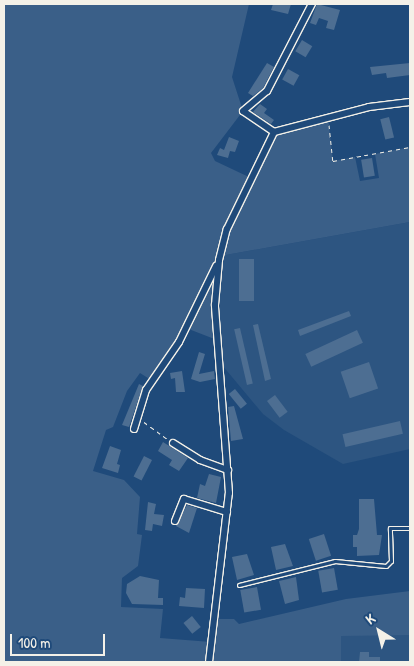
<!DOCTYPE html>
<html>
<head>
<meta charset="utf-8">
<style>
	body { margin:0 }
	#map { position:relative; width:414px; height:666px; overflow:hidden; background:#1f4a7a; font-family:"Patrick Hand",sans-serif }
	div>[style] { position:absolute }
	.built>* { inset:0; background:#2d5581; transform-origin:0 0 }
	.green>* { inset:0; background:#3a5f88 }
	.building>* { inset:0; background:#4d6e92; transform-origin:0 0 }
	.path>* { height:1px; margin-top:-0.5px; transform-origin:0; background:repeating-linear-gradient(90deg,#f4f1e8 0 4px,transparent 0 8px) }
	.roads { filter:drop-shadow(1px 0 #f4f1e8) drop-shadow(-1px 0 #f4f1e8) drop-shadow(0 1px #f4f1e8) drop-shadow(0 -1px #f4f1e8) }
	.lane>* { height:3px; margin:-1.5px; padding:0 1.5px; transform-origin:1.5px; border-radius:1.5px; background:#1f4a7a }
	.street>* { height:6px; margin:-3px; padding:0 3px; transform-origin:3px; border-radius:3px; background:#1f4a7a }
	span { translate:-50% -50%; white-space:nowrap; text-align:center; line-height:1.15; -webkit-text-stroke:4px #1f4a7a; paint-order:stroke }
	.frame { position:absolute; inset:0; border:5px solid #f4f1e8; pointer-events:none }
	.north { position:absolute; left:354px; top:606px; width:50px; height:50px; -webkit-text-stroke:4px #1f4a7a; paint-order:stroke; rotate:324deg; font-size:14px; font-weight:700; line-height:20px; text-align:center; color:#f4f1e8 }
	.north::after { content:''; display:block; margin:auto; width:18px; height:22px; background:#f4f1e8; clip-path:polygon(50% 0,100% 100%,50% 72%,0 100%) }
	.scale { position:absolute; left:10px; top:634px; width:95px; height:22px; box-sizing:border-box; border:2px solid #f4f1e8; border-top:0; padding-left:6px; font-size:15px; line-height:18px; white-space:nowrap; color:#f4f1e8; -webkit-text-stroke:4px #1f4a7a; paint-order:stroke }
</style>
</head>
<body>
<div id="map">
	<div class="built">
		<i style="clip-path:polygon(410px 222px,410px 449px,343px 464px,284px 430px,263px 414px,217px 359px,215px 305px,220px 256px)"></i>
		<i style="left:410px;top:635px;width:27px;height:70px;rotate:90deg"></i>
	</div>
	<div class="green">
		<i style="clip-path:polygon(4px 4px,249px 4px,232px 77px,243px 111px,211px 153px,215px 161px,251px 178px,274px 132px,328px 117px,333px 161px,355px 157px,360px 181px,379px 178px,375px 154px,410px 147px,410px 222px,220px 256px,217px 340px,186px 328px,151px 380px,140px 373px,127px 391px,113px 427px,106px 430px,93px 471px,124px 480px,140px 497px,137px 534px,142px 535px,138px 566px,122px 578px,121px 607px,163px 609px,160px 638px,211px 642px,214px 619px,234px 619px,239px 624px,346px 599px,410px 591px,410px 635px,341px 636px,341px 662px,4px 662px)"></i>
	</div>
	<div class="building">
		<i style="clip-path:polygon(273px 4px,291px 4px,288px 14px,271px 10px)"></i>
		<i style="clip-path:polygon(317px 4px,340px 10px,334px 30px,326px 28px,328px 21px,319px 18px,316px 25px,310px 23px)"></i>
		<i style="left:302px;top:40px;width:12px;height:13px;rotate:31deg"></i>
		<i style="clip-path:polygon(267px 63px,274px 67px,263px 88px,253px 96px,248px 93px)"></i>
		<i style="clip-path:polygon(410px 63px,410px 75px,387px 78px,386px 73px,372px 75px,370px 67px)"></i>
		<i style="left:288px;top:69px;width:13px;height:12px;rotate:29deg"></i>
		<i style="clip-path:polygon(260px 104px,267px 109px,264px 113px,274px 120px,271px 124px,253px 112px)"></i>
		<i style="left:389px;top:117px;width:21px;height:9px;rotate:76deg"></i>
		<i style="clip-path:polygon(229px 137px,239px 141px,235px 152px,230px 151px,228px 158px,217px 155px,220px 148px,224px 150px)"></i>
		<i style="left:372px;top:158px;width:18px;height:11px;rotate:81deg"></i>
		<i style="left:239px;top:259px;width:15px;height:42px"></i>
		<i style="clip-path:polygon(349px 311px,351px 316px,300px 336px,298px 330px)"></i>
		<i style="clip-path:polygon(258px 324px,271px 379px,265px 381px,253px 325px)"></i>
		<i style="left:240px;top:328px;width:57px;height:6px;rotate:77deg"></i>
		<i style="left:357px;top:330px;width:14px;height:57px;rotate:65deg"></i>
		<i style="clip-path:polygon(199px 352px,205px 354px,199px 374px,214px 371px,215px 379px,200px 382px,191px 379px)"></i>
		<i style="left:369px;top:362px;width:28px;height:30px;rotate:71deg"></i>
		<i style="clip-path:polygon(182px 371px,185px 392px,176px 392px,175px 378px,171px 379px,170px 373px)"></i>
		<i style="clip-path:polygon(139px 384px,143px 386px,129px 427px,122px 425px)"></i>
		<i style="left:235px;top:389px;width:19px;height:8px;rotate:51deg"></i>
		<i style="left:275px;top:395px;width:21px;height:10px;rotate:53deg"></i>
		<i style="clip-path:polygon(234px 406px,243px 439px,231px 441px,228px 407px)"></i>
		<i style="left:400px;top:421px;width:13px;height:59px;rotate:77deg"></i>
		<i style="clip-path:polygon(163px 442px,188px 458px,179px 471px,169px 465px,172px 460px,158px 451px)"></i>
		<i style="clip-path:polygon(110px 446px,121px 450px,117px 464px,120px 465px,118px 473px,102px 468px)"></i>
		<i style="left:144px;top:456px;width:9px;height:23px;rotate:27deg"></i>
		<i style="clip-path:polygon(209px 474px,221px 477px,216px 503px,197px 498px,200px 484px,205px 486px)"></i>
		<i style="clip-path:polygon(359px 499px,374px 499px,377px 535px,382px 535px,379px 555px,357px 556px,357px 547px,353px 547px,353px 535px,357px 535px,359px 529px)"></i>
		<i style="clip-path:polygon(148px 502px,156px 504px,154px 514px,164px 515px,162px 526px,153px 524px,152px 531px,145px 530px)"></i>
		<i style="clip-path:polygon(187px 505px,197px 508px,189px 533px,176px 526px)"></i>
		<i style="left:324px;top:534px;width:23px;height:16px;rotate:72deg"></i>
		<i style="clip-path:polygon(285px 544px,293px 566px,276px 570px,271px 547px)"></i>
		<i style="clip-path:polygon(247px 554px,254px 575px,237px 580px,232px 557px)"></i>
		<i style="left:334px;top:568px;width:22px;height:16px;rotate:80deg"></i>
		<i style="clip-path:polygon(140px 576px,159px 580px,158px 598px,163px 598px,163px 605px,132px 604px,126px 593px,127px 584px)"></i>
		<i style="clip-path:polygon(296px 577px,299px 600px,285px 604px,279px 581px)"></i>
		<i style="left:257px;top:587px;width:23px;height:17px;rotate:80deg"></i>
		<i style="clip-path:polygon(186px 588px,205px 589px,204px 608px,179px 606px,180px 597px,185px 598px)"></i>
		<i style="left:192px;top:616px;width:14px;height:11px;rotate:51deg"></i>
		<i style="clip-path:polygon(360px 652px,369px 652px,369px 657px,380px 657px,380px 662px,359px 662px)"></i>
	</div>
	<div class="path">
		<i style="left:329px;top:125px;width:36px;rotate:84deg"></i>
		<i style="left:333px;top:161px;width:78px;rotate:-10.3deg"></i>
		<i style="left:144px;top:422px;width:29px;rotate:36deg"></i>
	</div>
	<div class="roads">
		<div class="lane">
			<i style="left:239px;top:585px;width:99px;rotate:-14deg"></i>
			<i style="left:335px;top:561px;width:51px;rotate:5.6deg"></i>
			<i style="left:386px;top:566px;width:7px;rotate:-45deg"></i>
			<i style="left:391px;top:561px;width:33px;rotate:-92deg"></i>
			<i style="left:390px;top:528px;width:20px"></i>
		</div>
		<div class="street">
			<i style="left:274px;top:132px;width:37px;rotate:-146deg"></i>
			<i style="left:243px;top:111px;width:31px;rotate:-40deg"></i>
			<i style="left:267px;top:91px;width:98px;rotate:-62.7deg"></i>
			<i style="left:134px;top:429px;width:41px;rotate:-72.9deg"></i>
			<i style="left:146px;top:390px;width:58px;rotate:-55.5deg"></i>
			<i style="left:179px;top:342px;width:85px;rotate:-64deg"></i>
			<i style="left:173px;top:443px;width:32px;rotate:32deg"></i>
			<i style="left:200px;top:460px;width:30px;rotate:20deg"></i>
			<i style="left:175px;top:521px;width:24px;rotate:-68deg"></i>
			<i style="left:184px;top:499px;width:45px;rotate:16.8deg"></i>
			<i style="left:209px;top:662px;width:170px;rotate:-83.3deg"></i>
			<i style="left:229px;top:493px;width:189px;rotate:-94.3deg"></i>
			<i style="left:215px;top:305px;width:45px;rotate:-84.9deg"></i>
			<i style="left:219px;top:260px;width:32px;rotate:-76deg"></i>
			<i style="left:227px;top:229px;width:108px;rotate:-64.1deg"></i>
			<i style="left:274px;top:132px;width:98px;rotate:-14.7deg"></i>
			<i style="left:369px;top:107px;width:41px;rotate:-7deg"></i>
		</div>
	</div>
	<div class="frame"></div>
	<div class="north">K</div>
	<div class="scale">100 m</div>
</div>
</body>
</html>
